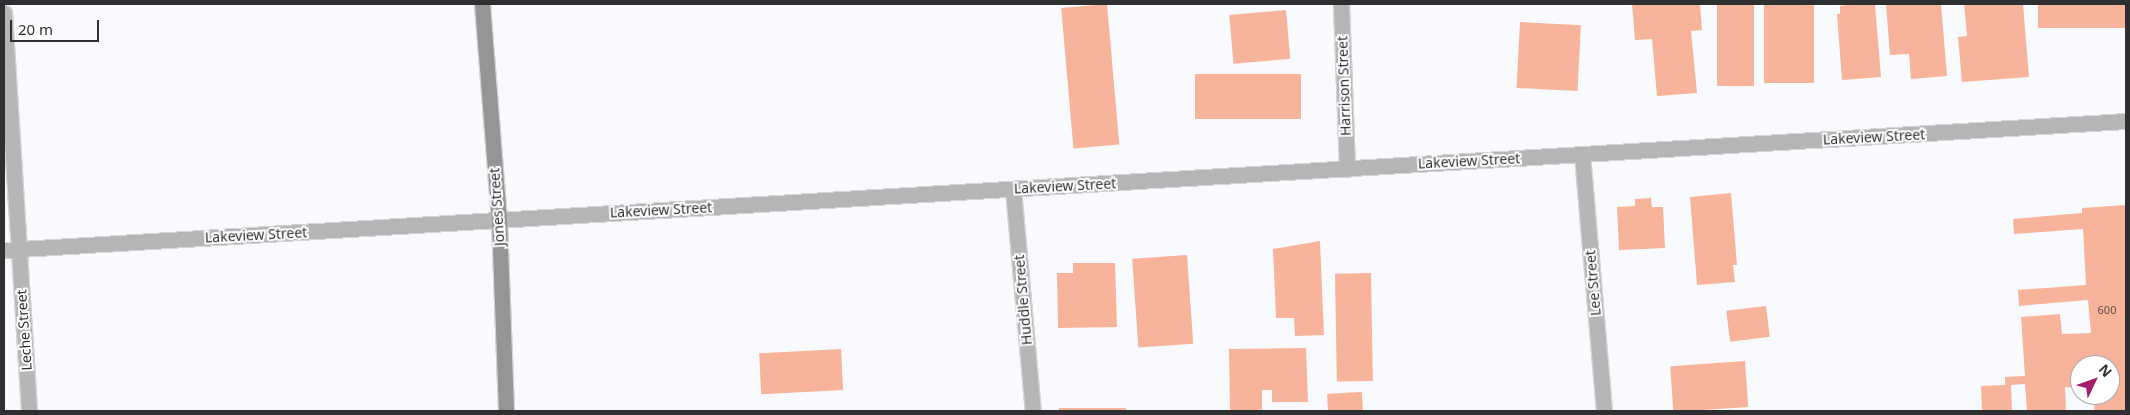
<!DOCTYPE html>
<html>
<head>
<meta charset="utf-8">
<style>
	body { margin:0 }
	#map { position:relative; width:2130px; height:415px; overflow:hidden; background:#f8fafd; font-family:"Noto Sans",sans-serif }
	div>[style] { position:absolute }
	.building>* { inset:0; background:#f8b39b; transform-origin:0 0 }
	.roads { filter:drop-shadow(1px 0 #d4d5d8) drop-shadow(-1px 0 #d4d5d8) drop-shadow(0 1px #d4d5d8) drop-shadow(0 -1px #d4d5d8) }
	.street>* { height:15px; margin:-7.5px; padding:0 7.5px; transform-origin:7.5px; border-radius:7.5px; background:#b5b6b5 }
	.secondary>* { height:15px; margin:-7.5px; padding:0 7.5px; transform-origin:7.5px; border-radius:7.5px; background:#949594 }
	span { translate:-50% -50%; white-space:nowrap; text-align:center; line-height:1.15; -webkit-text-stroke:4px #fff; paint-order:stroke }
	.number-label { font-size:11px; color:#60504b }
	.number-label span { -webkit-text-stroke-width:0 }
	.street-label { font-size:14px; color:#2e2f30 }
	.frame { position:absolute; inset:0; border:5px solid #2e2f30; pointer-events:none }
	.north { position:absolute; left:2070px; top:355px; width:50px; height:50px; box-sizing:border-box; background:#fff; border:1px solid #abacac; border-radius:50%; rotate:48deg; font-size:14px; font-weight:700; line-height:20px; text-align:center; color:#2e2f30 }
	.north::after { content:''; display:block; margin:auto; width:18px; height:22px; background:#a21f6d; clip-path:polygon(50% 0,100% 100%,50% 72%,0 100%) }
	.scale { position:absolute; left:10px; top:20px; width:89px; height:22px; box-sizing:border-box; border:2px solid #2e2f30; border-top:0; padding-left:6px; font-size:15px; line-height:18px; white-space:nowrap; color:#2e2f30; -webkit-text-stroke:4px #fff; paint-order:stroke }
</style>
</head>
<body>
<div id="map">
	<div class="building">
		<i style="left:1107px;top:4px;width:141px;height:46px;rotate:85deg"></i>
		<i style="clip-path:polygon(1632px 4px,1700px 4px,1702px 30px,1691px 31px,1697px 93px,1657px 96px,1652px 39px,1635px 40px)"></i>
		<i style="left:1717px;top:4px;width:37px;height:82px"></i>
		<i style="left:1764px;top:4px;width:50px;height:79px"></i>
		<i style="clip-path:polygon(1853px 4px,1875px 5px,1881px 77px,1842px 80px,1837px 14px,1840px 14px,1840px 6px)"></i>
		<i style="clip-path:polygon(1886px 4px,1941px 4px,1947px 76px,1911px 79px,1909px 54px,1890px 55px)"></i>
		<i style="clip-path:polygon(1964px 4px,2023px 4px,2029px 77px,1962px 82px,1958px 37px,1967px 36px)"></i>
		<i style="left:2038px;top:4px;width:87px;height:24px"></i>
		<i style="left:1286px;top:10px;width:49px;height:57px;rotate:85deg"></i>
		<i style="left:1520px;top:22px;width:61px;height:66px;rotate:3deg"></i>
		<i style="left:1301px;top:74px;width:45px;height:106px;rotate:90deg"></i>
		<i style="clip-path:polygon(1731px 193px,1737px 265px,1733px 265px,1735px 282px,1697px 285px,1690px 197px)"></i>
		<i style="clip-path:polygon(1651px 198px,1652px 207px,1663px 207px,1665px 248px,1619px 250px,1617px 207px,1635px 206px,1635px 199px)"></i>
		<i style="clip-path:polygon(2126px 205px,2126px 411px,2094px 411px,2095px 395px,2110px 395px,2110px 365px,2080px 365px,2080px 388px,2065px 387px,2066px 411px,2027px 411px,2025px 384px,2011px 385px,2012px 411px,1982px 411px,1981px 386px,2005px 385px,2005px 377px,2025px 376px,2021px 317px,2060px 314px,2062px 334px,2091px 333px,2088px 300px,2019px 306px,2018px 290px,2086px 285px,2083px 229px,2014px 234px,2013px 219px,2082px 213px,2082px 208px)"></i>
		<i style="clip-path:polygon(1320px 241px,1324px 335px,1295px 336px,1294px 318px,1276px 318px,1273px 249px)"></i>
		<i style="left:1187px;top:255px;width:89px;height:55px;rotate:86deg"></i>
		<i style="clip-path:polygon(1073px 263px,1115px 263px,1117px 327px,1058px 328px,1057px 273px,1073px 273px)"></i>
		<i style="left:1371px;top:273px;width:108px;height:36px;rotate:89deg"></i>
		<i style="left:1766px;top:306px;width:31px;height:40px;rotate:83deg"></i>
		<i style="clip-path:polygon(1306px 348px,1308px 402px,1272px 402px,1272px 390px,1262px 390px,1262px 411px,1230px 411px,1229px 349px)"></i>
		<i style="left:841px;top:349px;width:41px;height:82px;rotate:87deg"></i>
		<i style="left:1745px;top:361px;width:46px;height:75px;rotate:86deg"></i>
		<i style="left:1362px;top:392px;width:19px;height:35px;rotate:87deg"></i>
		<i style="left:1059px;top:408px;width:67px;height:3px"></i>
	</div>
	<div class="roads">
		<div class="street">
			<i style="left:1341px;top:4px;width:165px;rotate:87.9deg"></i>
			<i style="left:4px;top:13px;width:399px;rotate:86.4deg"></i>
			<i style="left:1582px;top:154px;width:258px;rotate:85.1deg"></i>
			<i style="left:1013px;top:189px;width:223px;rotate:84.9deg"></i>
			<i style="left:4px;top:250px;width:2126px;rotate:-3.48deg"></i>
		</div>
		<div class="secondary">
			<i style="left:482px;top:4px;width:217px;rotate:85.5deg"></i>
			<i style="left:499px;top:220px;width:191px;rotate:87.9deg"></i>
		</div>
	</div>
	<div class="number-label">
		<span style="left:2107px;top:310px">600</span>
	</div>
	<div class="street-label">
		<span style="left:1344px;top:86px;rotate:-92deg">Harrison Street</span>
		<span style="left:1874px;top:137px;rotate:-3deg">Lakeview Street</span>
		<span style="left:1469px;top:161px;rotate:-3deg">Lakeview Street</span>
		<span style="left:1065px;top:186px;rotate:-3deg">Lakeview Street</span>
		<span style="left:497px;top:207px;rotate:-94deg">Jones Street</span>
		<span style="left:661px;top:210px;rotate:-3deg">Lakeview Street</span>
		<span style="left:256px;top:235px;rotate:-3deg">Lakeview Street</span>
		<span style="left:1593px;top:283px;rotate:-95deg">Lee Street</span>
		<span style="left:1023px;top:300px;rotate:-95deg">Huddle Street</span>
		<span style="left:24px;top:330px;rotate:-94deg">Leche Street</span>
	</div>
	<div class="frame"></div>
	<div class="north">N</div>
	<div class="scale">20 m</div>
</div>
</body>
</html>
